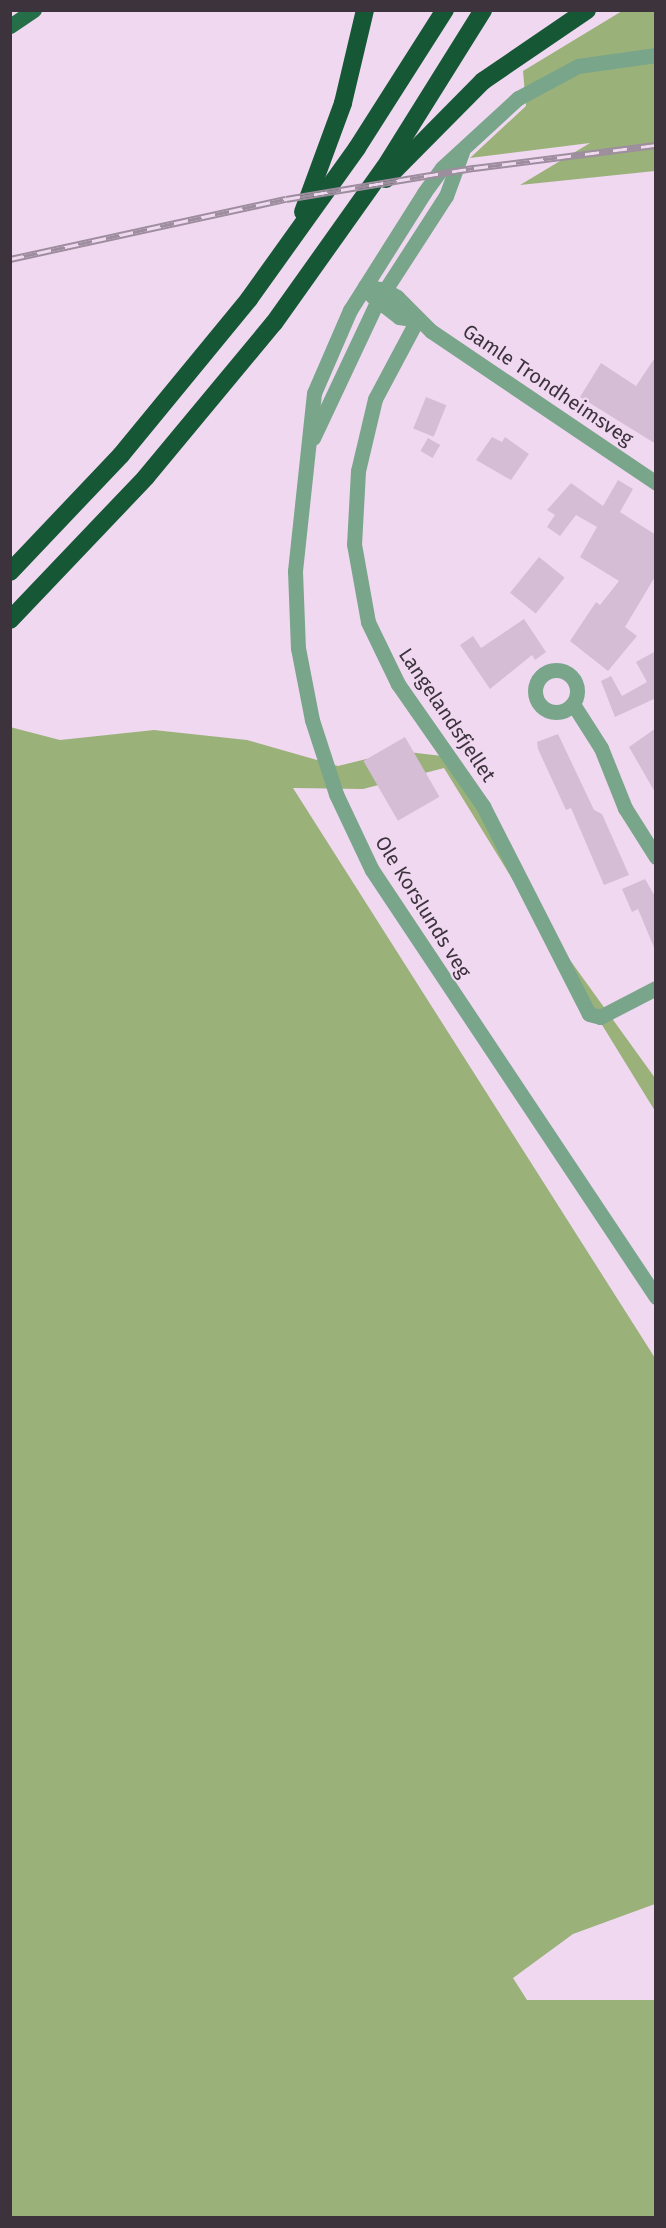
<!DOCTYPE html>
<html>
<head>
<meta charset="utf-8">
<style>
	body { margin:0 }
	#map { position:relative; width:666px; height:2228px; overflow:hidden; background:#f0d8f1; font-family:"Fira Sans",sans-serif }
	div>[style] { position:absolute }
	.forest>* { inset:0; background:#9ab27a }
	.building>* { inset:0; background:#d5bdd6; transform-origin:0 0 }
	.minor>* { height:15px; margin:-7.5px; padding:0 7.5px; transform-origin:7.5px; border-radius:7.5px; background:#79a58a }
	.minor>.ring { margin:-7.5px; padding:0; box-sizing:content-box; background:none; border:15px solid #79a58a; border-radius:50% }
	.major>* { height:15px; margin:-7.5px; padding:0 7.5px; transform-origin:7.5px; border-radius:7.5px; background:#246e48 }
	.highway>* { height:18px; margin:-9px; padding:0 9px; transform-origin:9px; border-radius:9px; background:#165736 }
	.rail>* { height:7px; margin-top:-3.5px; transform-origin:0; background:repeating-linear-gradient(90deg,#f0d8f1 0 14px,#9e8d9f 0 28px); box-sizing:border-box; border-block:2px solid #9e8d9f }
	span { translate:-50% -50%; white-space:nowrap; text-align:center; line-height:1.15; -webkit-text-stroke:4.5px #f0d8f1; paint-order:stroke }
	.street-label { font-size:20px; color:#3c333d }
	.frame { position:absolute; inset:0; border:12px solid #3c333d; pointer-events:none }
</style>
</head>
<body>
<div id="map">
	<div class="forest">
		<i style="clip-path:polygon(622px 11px,655px 11px,655px 171px,520px 185px,590px 143px,470px 158px,526px 106px,523px 71px)"></i>
		<i style="clip-path:polygon(10px 727px,60px 740px,154px 730px,247px 740px,338px 766px,399px 751px,451px 757px,549px 931px,655px 1078px,655px 1111px,444px 768px,363px 789px,293px 788px,655px 1358px,655px 1904px,573px 1934px,513px 1978px,527px 2000px,655px 2000px,655px 2217px,11px 2217px)"></i>
	</div>
	<div class="building">
		<i style="clip-path:polygon(656px 356px,656px 444px,580px 397px,601px 363px,636px 386px)"></i>
		<i style="left:426px;top:397px;width:22px;height:34px;rotate:22deg"></i>
		<i style="clip-path:polygon(492px 437px,502px 442px,505px 437px,529px 454px,511px 480px,476px 460px)"></i>
		<i style="left:428px;top:438px;width:14px;height:15px;rotate:30deg"></i>
		<i style="clip-path:polygon(618px 480px,633px 489px,620px 512px,656px 535px,656px 575px,625px 627px,637px 636px,608px 671px,570px 641px,596px 602px,600px 605px,619px 581px,580px 557px,597px 527px,576px 515px,560px 536px,547px 527px,555px 515px,547px 510px,571px 483px,603px 506px)"></i>
		<i style="left:539px;top:557px;width:33px;height:46px;rotate:39deg"></i>
		<i style="clip-path:polygon(524px 619px,546px 652px,535px 660px,532px 655px,490px 689px,460px 645px,473px 636px,481px 648px)"></i>
		<i style="clip-path:polygon(656px 651px,656px 698px,615px 717px,601px 681px,611px 676px,622px 696px,647px 682px,636px 662px)"></i>
		<i style="clip-path:polygon(656px 728px,656px 794px,629px 747px)"></i>
		<i style="clip-path:polygon(558px 734px,594px 810px,602px 814px,629px 875px,604px 885px,571px 808px,566px 810px,538px 749px,537px 742px)"></i>
		<i style="left:405px;top:737px;width:69px;height:48px;rotate:60deg"></i>
		<i style="clip-path:polygon(645px 879px,656px 898px,655px 950px,638px 909px,632px 912px,622px 889px)"></i>
	</div>
	<div class="minor">
		<i style="left:656px;top:55px;width:79px;rotate:172deg"></i>
		<i style="left:578px;top:66px;width:68px;rotate:151.9deg"></i>
		<i style="left:518px;top:98px;width:103px;rotate:137.4deg"></i>
		<i style="left:442px;top:168px;width:31px;rotate:126deg"></i>
		<i style="left:424px;top:193px;width:138px;rotate:122.3deg"></i>
		<i style="left:350px;top:310px;width:90px;rotate:113.4deg"></i>
		<i style="left:314px;top:393px;width:179px;rotate:96.1deg"></i>
		<i style="left:295px;top:571px;width:77px;rotate:87.8deg"></i>
		<i style="left:298px;top:648px;width:73px;rotate:79deg"></i>
		<i style="left:312px;top:720px;width:78px;rotate:72deg"></i>
		<i style="left:336px;top:794px;width:84px;rotate:64.7deg"></i>
		<i style="left:372px;top:870px;width:513px;rotate:56.37deg"></i>
		<i style="left:365px;top:286px;width:20px;rotate:11deg"></i>
		<i style="left:385px;top:290px;width:14px;rotate:30deg"></i>
		<i style="left:397px;top:297px;width:48px;rotate:45deg"></i>
		<i style="left:431px;top:331px;width:272px;rotate:34deg"></i>
		<i style="left:372px;top:296px;width:34px;rotate:38deg"></i>
		<i style="left:399px;top:317px;width:18px;rotate:9deg"></i>
		<i style="left:417px;top:320px;width:89px;rotate:118deg"></i>
		<i style="left:375px;top:399px;width:74px;rotate:103.3deg"></i>
		<i style="left:358px;top:471px;width:73px;rotate:93.1deg"></i>
		<i style="left:354px;top:544px;width:79px;rotate:79.8deg"></i>
		<i style="left:368px;top:622px;width:69px;rotate:64.2deg"></i>
		<i style="left:398px;top:684px;width:149px;rotate:55.1deg"></i>
		<i style="left:483px;top:806px;width:233px;rotate:63deg"></i>
		<i style="left:589px;top:1014px;width:11px;rotate:15deg"></i>
		<i style="left:600px;top:1017px;width:63px;rotate:-27.4deg"></i>
		<i style="left:313px;top:438px;width:148px;rotate:-64.8deg"></i>
		<i style="left:376px;top:304px;width:129px;rotate:-57.1deg"></i>
		<i style="left:446px;top:196px;width:47px;rotate:-70deg"></i>
		<i class="ring" style="left:535px;top:670px;width:27px;height:27px"></i>
		<i style="left:573px;top:704px;width:52px;rotate:57.5deg"></i>
		<i style="left:601px;top:748px;width:65px;rotate:68.2deg"></i>
		<i style="left:625px;top:808px;width:58px;rotate:57.7deg"></i>
	</div>
	<div class="major">
		<i style="left:10px;top:26px;width:29px;rotate:-34deg"></i>
	</div>
	<div class="highway">
		<i style="left:386px;top:179px;width:138px;rotate:-45.3deg"></i>
		<i style="left:483px;top:81px;width:126px;rotate:-34.3deg"></i>
		<i style="left:303px;top:212px;width:116px;rotate:-69.8deg"></i>
		<i style="left:343px;top:103px;width:96px;rotate:-76.7deg"></i>
		<i style="left:10px;top:572px;width:161px;rotate:-46.5deg"></i>
		<i style="left:121px;top:455px;width:202px;rotate:-50.6deg"></i>
		<i style="left:249px;top:299px;width:186px;rotate:-54.4deg"></i>
		<i style="left:357px;top:148px;width:164px;rotate:-57.5deg"></i>
		<i style="left:10px;top:620px;width:197px;rotate:-46.4deg"></i>
		<i style="left:146px;top:477px;width:200px;rotate:-50.3deg"></i>
		<i style="left:274px;top:323px;width:191px;rotate:-54.6deg"></i>
		<i style="left:385px;top:167px;width:185px;rotate:-58deg"></i>
	</div>
	<div class="rail">
		<i style="left:10px;top:259px;width:282px;rotate:-12.3deg"></i>
		<i style="left:286px;top:199px;width:191px;rotate:-9.4deg"></i>
		<i style="left:474px;top:168px;width:183px;rotate:-7.2deg"></i>
	</div>
	<div class="street-label">
		<span style="left:548px;top:385px;rotate:34deg">Gamle Trondheimsveg</span>
		<span style="left:447px;top:715px;rotate:56deg">Langelandsfjellet</span>
		<span style="left:423px;top:907px;rotate:58deg">Ole Korslunds veg</span>
	</div>
	<div class="frame"></div>
</div>
</body>
</html>
